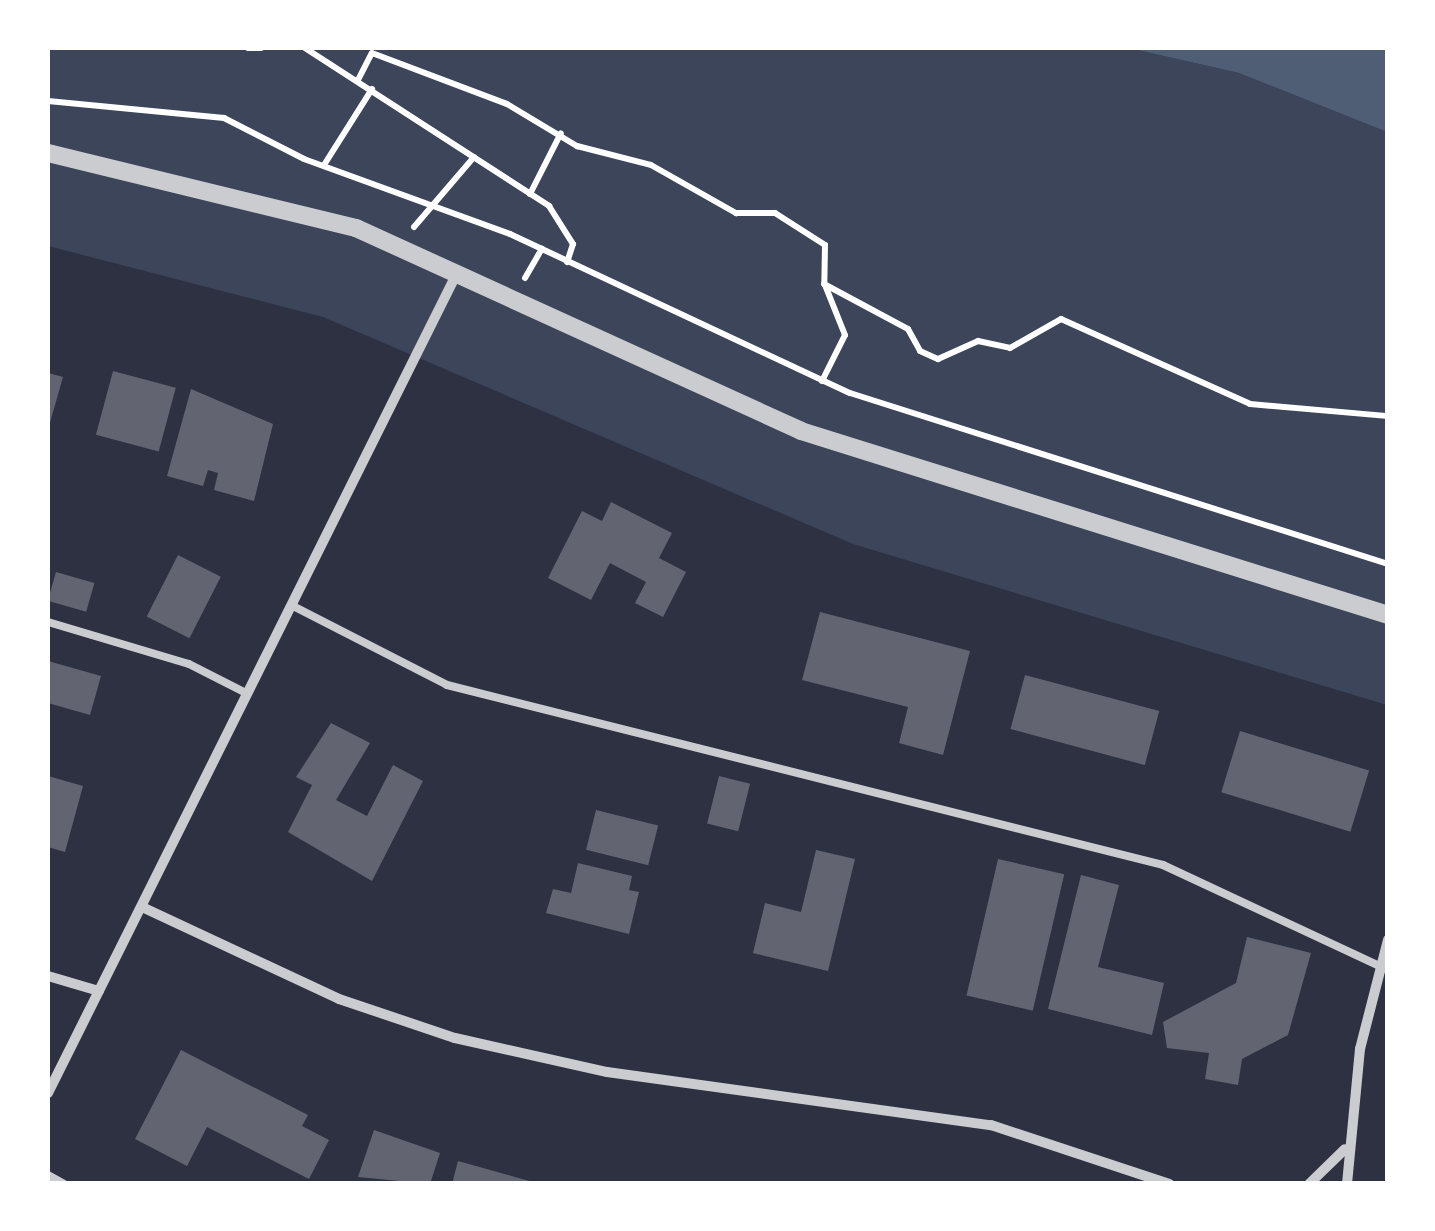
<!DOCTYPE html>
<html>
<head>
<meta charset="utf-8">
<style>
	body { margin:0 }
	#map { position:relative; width:1435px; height:1231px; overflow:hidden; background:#2d3142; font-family:Rubik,sans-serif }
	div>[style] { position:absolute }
	.green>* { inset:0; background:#3c4559 }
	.water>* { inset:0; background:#4f5d75 }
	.building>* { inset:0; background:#626471; transform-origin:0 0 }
	.path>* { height:6px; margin:-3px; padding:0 3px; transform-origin:3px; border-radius:3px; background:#fff }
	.service>* { height:8px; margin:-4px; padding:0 4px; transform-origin:4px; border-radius:4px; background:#caccd0 }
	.minor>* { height:10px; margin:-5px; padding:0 5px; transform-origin:5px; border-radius:5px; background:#caccd0 }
	.tertiary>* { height:18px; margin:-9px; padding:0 9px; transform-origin:9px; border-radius:9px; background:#caccd0 }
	span { translate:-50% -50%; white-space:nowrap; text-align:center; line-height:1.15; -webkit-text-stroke:10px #fff; paint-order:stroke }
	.frame { position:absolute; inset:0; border:50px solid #fff; pointer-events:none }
</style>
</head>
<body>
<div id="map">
	<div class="green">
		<i style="clip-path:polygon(48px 48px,1129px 48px,1239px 73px,1387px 132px,1387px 705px,853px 544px,323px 317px,48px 246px)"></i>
	</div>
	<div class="water">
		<i style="clip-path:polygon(1129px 48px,1387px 48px,1387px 132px,1239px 73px)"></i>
	</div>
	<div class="building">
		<i style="left:113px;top:371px;width:65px;height:66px;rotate:15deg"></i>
		<i style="clip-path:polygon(48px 373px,63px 377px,49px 426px,48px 425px)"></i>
		<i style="clip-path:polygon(191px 389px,273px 424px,254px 501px,214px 490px,218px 473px,208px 470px,203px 486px,167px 476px)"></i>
		<i style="clip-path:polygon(611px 502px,672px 533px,659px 558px,686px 572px,663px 617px,635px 603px,646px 582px,610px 563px,591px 600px,548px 578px,582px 511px,602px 521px)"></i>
		<i style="left:178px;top:555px;width:48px;height:69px;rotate:27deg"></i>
		<i style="left:56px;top:572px;width:40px;height:30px;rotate:16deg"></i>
		<i style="clip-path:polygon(820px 612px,970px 651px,943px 755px,899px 743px,908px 707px,802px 680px)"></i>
		<i style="clip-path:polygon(48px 661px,101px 676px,90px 715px,48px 703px)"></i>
		<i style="left:1025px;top:675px;width:139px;height:56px;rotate:15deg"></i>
		<i style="clip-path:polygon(331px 723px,370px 743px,336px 800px,367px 816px,393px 765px,423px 781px,372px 881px,288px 832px,312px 785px,296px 777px)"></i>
		<i style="left:1240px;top:731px;width:135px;height:64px;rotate:17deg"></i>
		<i style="clip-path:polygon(48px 776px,83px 786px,65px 852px,48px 847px)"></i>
		<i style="left:719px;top:776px;width:32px;height:49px;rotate:14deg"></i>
		<i style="left:596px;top:810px;width:64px;height:41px;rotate:14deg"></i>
		<i style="clip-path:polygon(816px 850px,855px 859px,828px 971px,753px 953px,765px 903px,801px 912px)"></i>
		<i style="left:998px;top:859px;width:68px;height:140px;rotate:13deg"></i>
		<i style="clip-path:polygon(578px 863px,632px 876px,629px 890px,639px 892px,629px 934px,546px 913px,553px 889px,571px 893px)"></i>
		<i style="clip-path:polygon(1081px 875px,1119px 885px,1098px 967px,1164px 983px,1152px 1035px,1048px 1009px)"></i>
		<i style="clip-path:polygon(1247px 937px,1311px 953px,1288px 1035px,1242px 1059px,1238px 1085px,1205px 1079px,1209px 1053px,1167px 1048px,1163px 1022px,1236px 983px)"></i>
		<i style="clip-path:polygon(181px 1050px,308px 1115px,302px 1126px,329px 1140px,309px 1179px,207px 1127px,187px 1166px,135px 1139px)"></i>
		<i style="clip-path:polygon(374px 1130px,440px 1153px,430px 1184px,358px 1177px)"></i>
		<i style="clip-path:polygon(458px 1161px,533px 1182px,533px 1184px,452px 1184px)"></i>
	</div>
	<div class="path">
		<i style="left:248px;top:48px;width:13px"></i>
		<i style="left:305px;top:48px;width:291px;rotate:32.9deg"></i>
		<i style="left:549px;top:206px;width:45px;rotate:57.7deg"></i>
		<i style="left:573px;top:244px;width:19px;rotate:108deg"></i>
		<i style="left:358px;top:80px;width:30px;rotate:-63deg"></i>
		<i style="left:372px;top:53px;width:144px;rotate:20.7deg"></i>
		<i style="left:507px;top:104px;width:82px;rotate:31deg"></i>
		<i style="left:577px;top:146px;width:76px;rotate:14.4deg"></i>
		<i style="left:651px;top:165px;width:98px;rotate:29.5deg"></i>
		<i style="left:736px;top:213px;width:39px"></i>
		<i style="left:775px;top:213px;width:59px;rotate:32.6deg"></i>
		<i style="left:825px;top:245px;width:39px;rotate:91deg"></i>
		<i style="left:824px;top:284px;width:95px;rotate:28.2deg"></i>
		<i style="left:908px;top:329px;width:25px;rotate:61deg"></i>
		<i style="left:920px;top:351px;width:20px;rotate:24deg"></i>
		<i style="left:938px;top:359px;width:44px;rotate:-24.2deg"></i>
		<i style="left:978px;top:341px;width:33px;rotate:12deg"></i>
		<i style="left:1010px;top:348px;width:59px;rotate:-29.6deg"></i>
		<i style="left:1061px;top:319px;width:207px;rotate:24.2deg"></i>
		<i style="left:1250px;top:404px;width:139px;rotate:5deg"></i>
		<i style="left:48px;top:101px;width:177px;rotate:5.5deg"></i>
		<i style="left:224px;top:118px;width:90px;rotate:27.1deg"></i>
		<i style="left:304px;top:159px;width:219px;rotate:20deg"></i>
		<i style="left:510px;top:234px;width:375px;rotate:25.1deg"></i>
		<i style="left:850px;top:393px;width:565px;rotate:17.63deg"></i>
		<i style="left:324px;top:165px;width:90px;rotate:-57.7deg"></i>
		<i style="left:530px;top:194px;width:68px;rotate:-63.1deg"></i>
		<i style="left:414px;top:227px;width:92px;rotate:-49.4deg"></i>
		<i style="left:525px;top:278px;width:34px;rotate:-60deg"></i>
		<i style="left:822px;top:381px;width:51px;rotate:-63.4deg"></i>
		<i style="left:845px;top:335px;width:54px;rotate:-111.8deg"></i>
	</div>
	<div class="service">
		<i style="left:291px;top:605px;width:175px;rotate:27.1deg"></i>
		<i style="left:447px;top:685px;width:738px;rotate:14.11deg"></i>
		<i style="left:1163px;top:865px;width:248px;rotate:25deg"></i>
		<i style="left:48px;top:622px;width:147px;rotate:16.6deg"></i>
		<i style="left:189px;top:664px;width:64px;rotate:27deg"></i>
		<i style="left:48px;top:1175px;width:18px;rotate:29deg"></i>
	</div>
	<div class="minor">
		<i style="left:142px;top:907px;width:217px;rotate:25deg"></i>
		<i style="left:339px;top:999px;width:122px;rotate:18.6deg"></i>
		<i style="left:455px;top:1038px;width:156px;rotate:12.6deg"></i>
		<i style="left:607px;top:1072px;width:388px;rotate:7.9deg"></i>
		<i style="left:991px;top:1125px;width:188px;rotate:18.3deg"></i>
		<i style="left:48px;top:976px;width:53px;rotate:16.4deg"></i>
		<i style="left:48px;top:1093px;width:919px;rotate:-63.49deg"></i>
		<i style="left:1309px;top:1184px;width:50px;rotate:-44.2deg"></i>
		<i style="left:1347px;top:1184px;width:136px;rotate:-84.5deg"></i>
		<i style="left:1360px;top:1049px;width:113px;rotate:-75.6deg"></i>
	</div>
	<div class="tertiary">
		<i style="left:48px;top:153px;width:317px;rotate:13.7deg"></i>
		<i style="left:356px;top:228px;width:489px;rotate:24.5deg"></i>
		<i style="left:801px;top:431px;width:615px;rotate:17.4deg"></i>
	</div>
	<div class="frame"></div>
</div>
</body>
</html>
